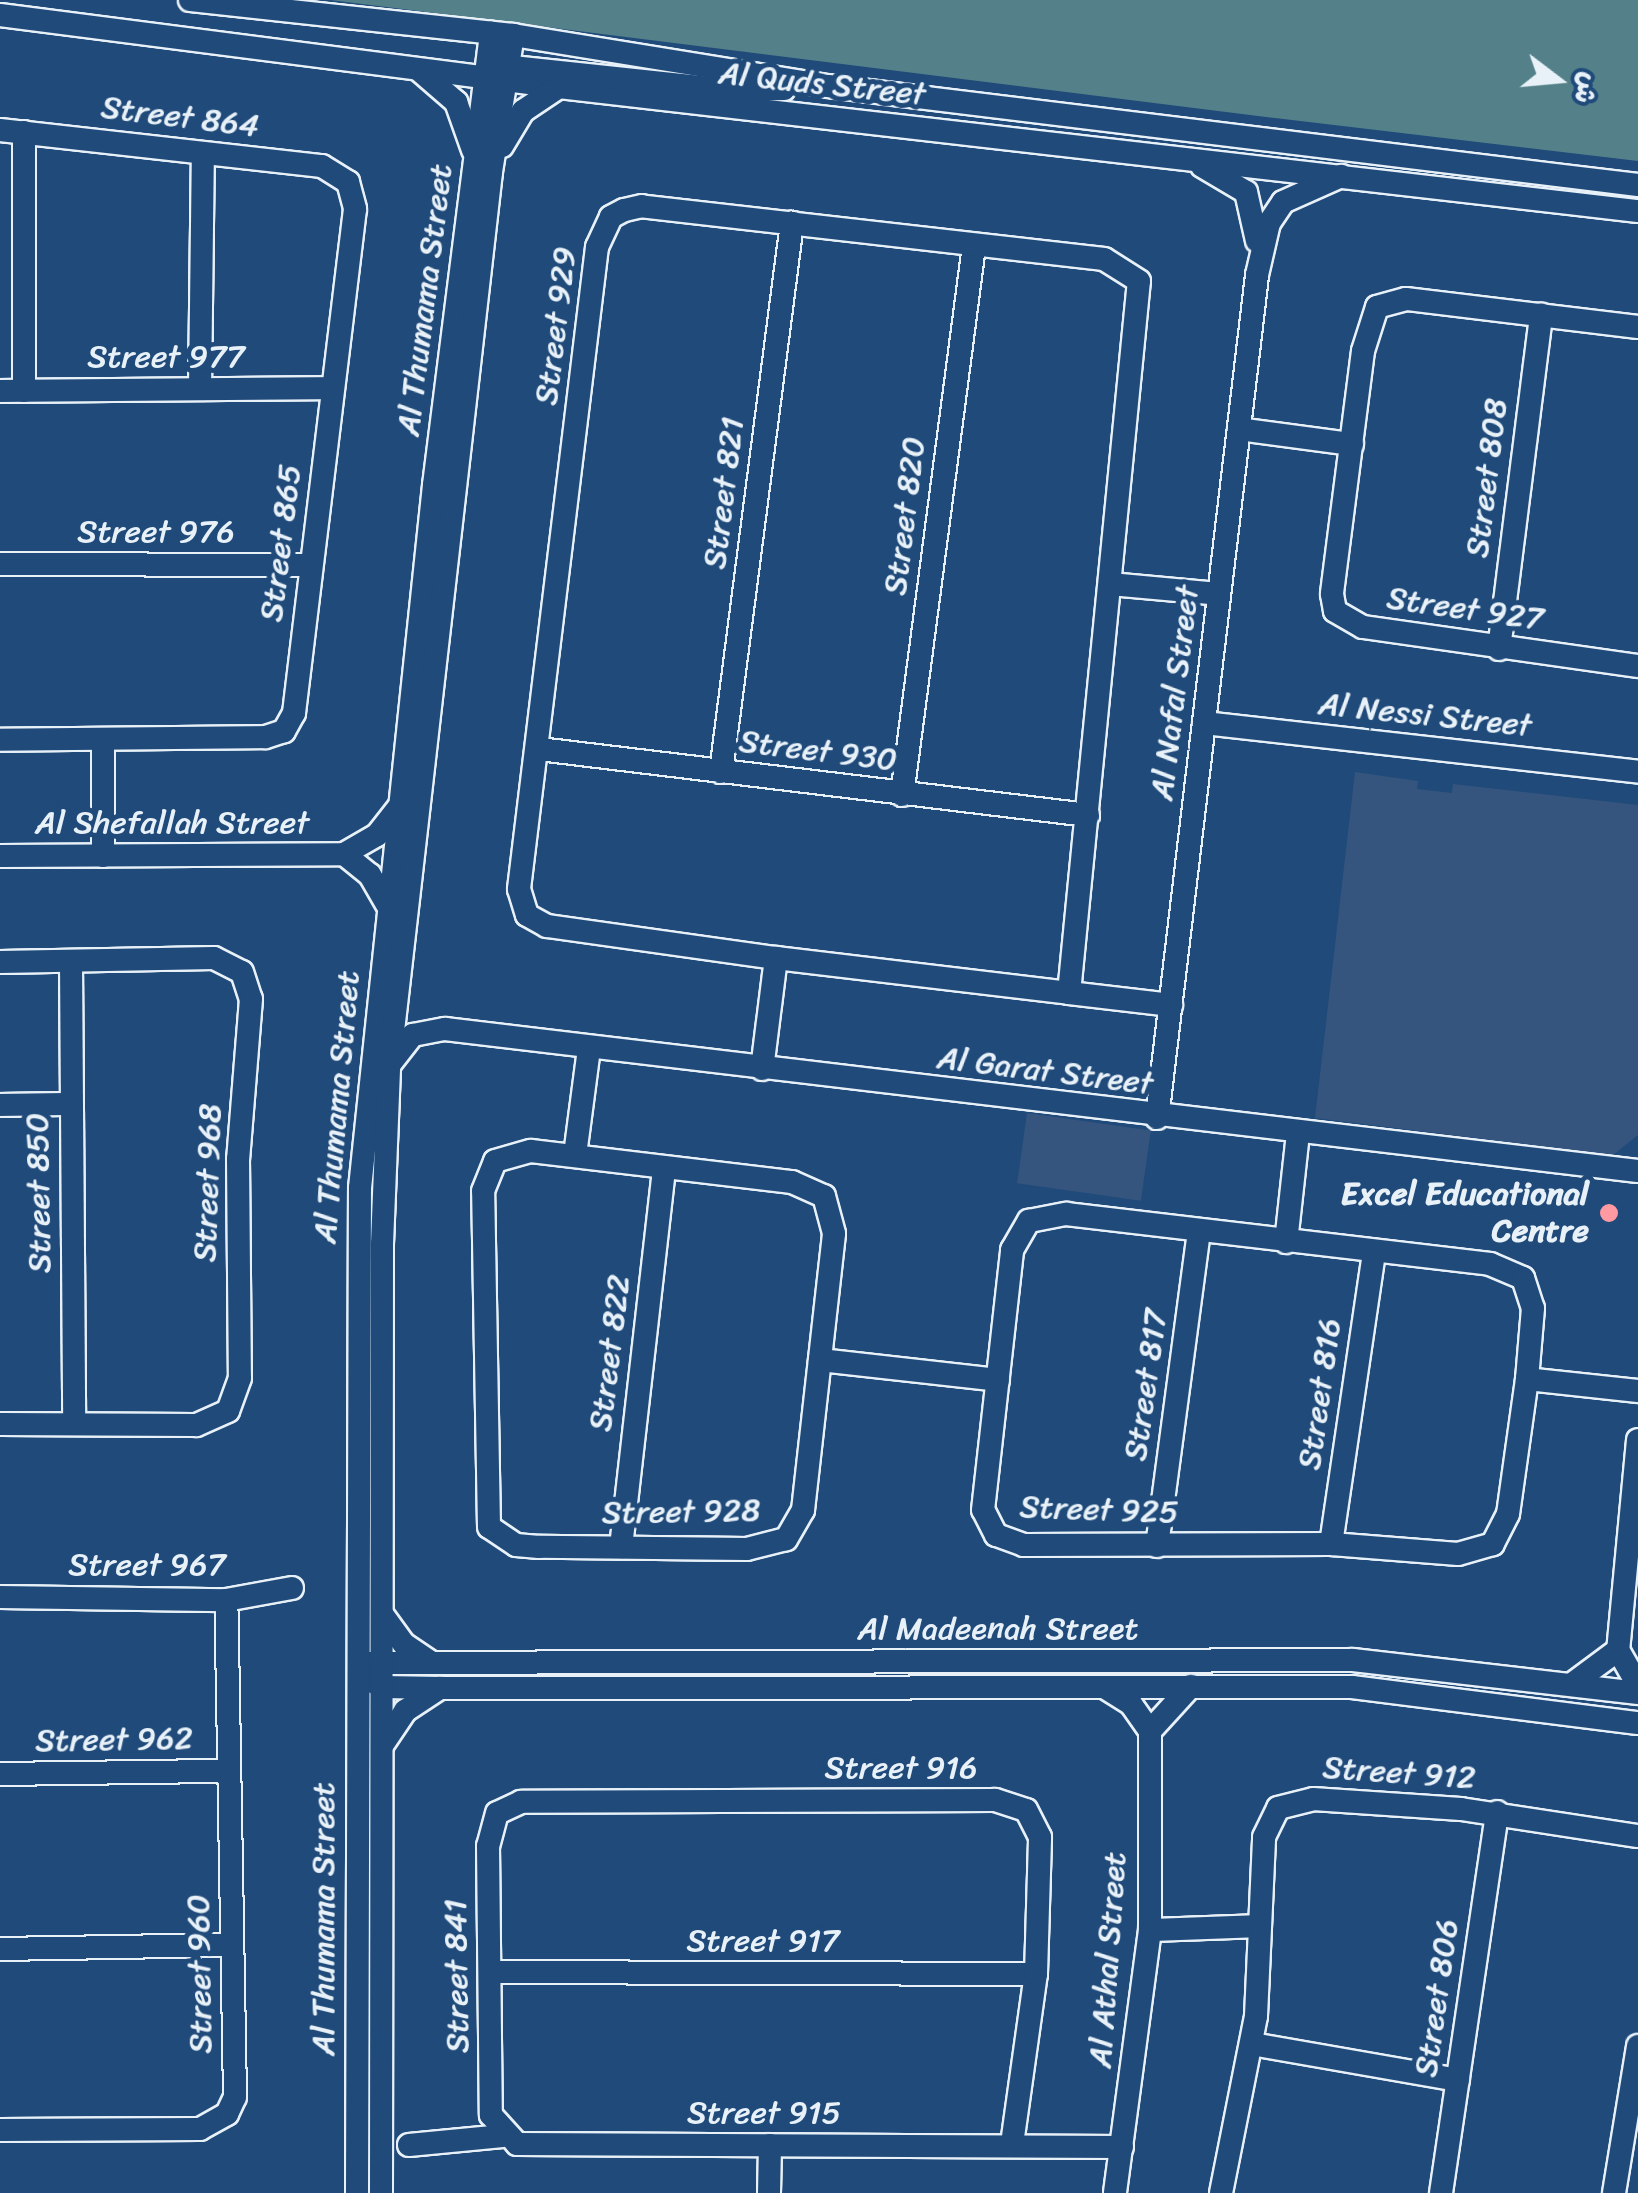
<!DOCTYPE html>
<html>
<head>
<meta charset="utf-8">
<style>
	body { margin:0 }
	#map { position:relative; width:1638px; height:2193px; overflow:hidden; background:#1f4a7a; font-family:Sriracha,"Playpen Sans Arabic",sans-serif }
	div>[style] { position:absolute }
	.built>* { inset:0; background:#35557e; transform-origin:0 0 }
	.green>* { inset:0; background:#548189 }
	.roads { filter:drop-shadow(2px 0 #e8f1f8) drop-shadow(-2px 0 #e8f1f8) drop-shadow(0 2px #e8f1f8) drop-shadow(0 -2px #e8f1f8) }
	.minor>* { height:22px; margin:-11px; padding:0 11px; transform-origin:11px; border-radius:11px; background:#1f4a7a }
	.dots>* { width:28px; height:28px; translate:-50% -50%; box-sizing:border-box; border:5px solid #1f4a7a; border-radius:50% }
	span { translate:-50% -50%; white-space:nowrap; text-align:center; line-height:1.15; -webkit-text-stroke:10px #1f4a7a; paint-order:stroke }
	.street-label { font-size:32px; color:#e8f1f8 }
	.poi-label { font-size:32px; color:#e8f1f8; font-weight:700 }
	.right { translate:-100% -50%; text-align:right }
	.north { position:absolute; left:1508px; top:30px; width:100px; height:100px; -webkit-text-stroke:8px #1f4a7a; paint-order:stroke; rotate:106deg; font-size:28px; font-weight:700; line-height:40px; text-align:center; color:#e8f1f8 }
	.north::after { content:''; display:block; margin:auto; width:35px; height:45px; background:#e8f1f8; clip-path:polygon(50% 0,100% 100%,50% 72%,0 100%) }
</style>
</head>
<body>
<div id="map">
	<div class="built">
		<i style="clip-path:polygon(1355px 772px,1418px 781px,1417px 789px,1452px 793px,1453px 784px,1638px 805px,1638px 1135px,1613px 1155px,1315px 1118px)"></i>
		<i style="left:1027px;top:1113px;width:125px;height:71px;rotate:8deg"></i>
	</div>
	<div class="green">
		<i style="clip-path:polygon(330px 0,1638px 0,1638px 161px,1275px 118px)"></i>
	</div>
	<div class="roads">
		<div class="minor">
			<i style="left:190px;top:0;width:325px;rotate:6.2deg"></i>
			<i style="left:513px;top:35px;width:319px;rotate:9.2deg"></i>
			<i style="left:828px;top:86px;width:816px;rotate:6.97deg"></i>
			<i style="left:0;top:15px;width:564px;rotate:7.34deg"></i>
			<i style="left:559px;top:87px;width:1086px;rotate:6.56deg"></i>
			<i style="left:503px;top:66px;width:224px;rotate:6.1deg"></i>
			<i style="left:726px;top:90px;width:58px;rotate:-1deg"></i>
			<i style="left:420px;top:71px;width:48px;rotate:40.7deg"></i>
			<i style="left:456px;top:102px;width:51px;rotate:70.5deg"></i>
			<i style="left:0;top:130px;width:324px;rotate:6.4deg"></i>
			<i style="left:322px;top:166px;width:31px;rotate:32deg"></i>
			<i style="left:348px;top:182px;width:28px;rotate:75deg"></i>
			<i style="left:355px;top:209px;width:508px;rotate:96.9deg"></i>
			<i style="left:294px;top:713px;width:21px;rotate:119deg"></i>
			<i style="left:284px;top:731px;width:20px;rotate:162deg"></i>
			<i style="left:265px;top:737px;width:265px;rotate:179.4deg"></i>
			<i style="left:502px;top:146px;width:41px;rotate:-59deg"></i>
			<i style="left:523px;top:111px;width:43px;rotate:-33.7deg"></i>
			<i style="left:1202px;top:166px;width:51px;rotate:30.6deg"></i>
			<i style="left:1246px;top:192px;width:50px;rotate:77.3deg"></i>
			<i style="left:1638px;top:327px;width:234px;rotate:-173.1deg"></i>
			<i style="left:1406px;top:299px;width:30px;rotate:165deg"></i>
			<i style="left:1377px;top:307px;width:46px;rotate:107.7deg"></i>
			<i style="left:1363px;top:351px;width:245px;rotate:97.3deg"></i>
			<i style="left:1332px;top:594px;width:17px;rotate:80deg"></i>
			<i style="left:1335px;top:611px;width:32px;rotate:30deg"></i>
			<i style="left:1363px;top:627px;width:278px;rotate:8.1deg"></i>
			<i style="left:200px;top:389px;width:236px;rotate:-89.3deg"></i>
			<i style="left:0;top:391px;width:332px;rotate:-0.5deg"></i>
			<i style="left:24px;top:391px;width:259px;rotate:-90deg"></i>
			<i style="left:1239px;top:429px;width:114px;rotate:7.6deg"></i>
			<i style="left:0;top:564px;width:311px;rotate:0.2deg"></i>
			<i style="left:1110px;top:584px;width:109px;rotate:5.2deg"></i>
			<i style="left:1499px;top:649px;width:337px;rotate:-82.8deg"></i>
			<i style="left:1204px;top:723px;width:437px;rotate:6.4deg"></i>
			<i style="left:103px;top:739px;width:117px;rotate:90deg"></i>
			<i style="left:539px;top:749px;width:553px;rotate:6.86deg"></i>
			<i style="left:721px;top:772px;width:554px;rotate:-82.63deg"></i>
			<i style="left:902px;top:795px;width:554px;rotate:-82.53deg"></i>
			<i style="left:344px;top:854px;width:33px;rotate:39deg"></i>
			<i style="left:370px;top:875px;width:34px;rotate:60deg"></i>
			<i style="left:0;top:856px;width:344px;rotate:-0.3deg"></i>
			<i style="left:344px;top:854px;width:38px;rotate:-30deg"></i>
			<i style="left:377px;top:835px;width:34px;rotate:-52deg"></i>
			<i style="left:0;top:962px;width:214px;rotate:-1.1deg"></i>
			<i style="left:214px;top:958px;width:31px;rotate:27deg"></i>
			<i style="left:242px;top:972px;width:28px;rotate:72deg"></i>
			<i style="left:251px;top:999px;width:161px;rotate:94.6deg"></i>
			<i style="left:238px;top:1159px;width:219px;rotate:89.5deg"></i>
			<i style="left:240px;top:1378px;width:35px;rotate:110deg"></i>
			<i style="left:228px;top:1411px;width:35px;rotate:156deg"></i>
			<i style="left:196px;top:1425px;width:196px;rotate:-179.7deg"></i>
			<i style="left:71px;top:963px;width:460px;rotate:89.6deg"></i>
			<i style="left:1069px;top:993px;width:715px;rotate:-84.39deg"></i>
			<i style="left:1139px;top:281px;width:41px;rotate:-147.8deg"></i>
			<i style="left:1104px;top:259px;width:465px;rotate:-173.5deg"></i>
			<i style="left:642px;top:206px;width:18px;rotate:167deg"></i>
			<i style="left:624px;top:210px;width:15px;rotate:152deg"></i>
			<i style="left:611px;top:217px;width:33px;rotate:115deg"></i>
			<i style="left:597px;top:247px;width:647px;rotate:96.93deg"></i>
			<i style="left:519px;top:889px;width:27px;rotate:73deg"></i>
			<i style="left:527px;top:915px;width:23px;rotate:29deg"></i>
			<i style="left:547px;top:926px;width:231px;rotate:8deg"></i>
			<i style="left:776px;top:958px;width:295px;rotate:6.8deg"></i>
			<i style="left:1069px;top:993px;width:103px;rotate:6.7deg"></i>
			<i style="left:390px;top:1064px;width:37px;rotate:-52deg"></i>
			<i style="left:413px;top:1035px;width:33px;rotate:-11deg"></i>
			<i style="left:445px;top:1029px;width:1201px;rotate:6.79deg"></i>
			<i style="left:762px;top:1069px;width:112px;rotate:-82.8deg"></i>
			<i style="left:0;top:1105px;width:71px;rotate:-0.8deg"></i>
			<i style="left:1157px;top:1118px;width:849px;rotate:-83.23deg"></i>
			<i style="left:1257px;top:275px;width:53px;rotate:-77deg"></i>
			<i style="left:1269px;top:223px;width:25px;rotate:-56deg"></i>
			<i style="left:1283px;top:202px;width:64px;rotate:-24.1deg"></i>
			<i style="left:531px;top:1151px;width:263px;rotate:6.8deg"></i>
			<i style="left:792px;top:1182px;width:35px;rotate:24deg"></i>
			<i style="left:824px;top:1196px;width:39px;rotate:75deg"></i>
			<i style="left:834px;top:1234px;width:278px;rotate:96.4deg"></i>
			<i style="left:803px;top:1510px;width:34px;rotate:120deg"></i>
			<i style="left:786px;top:1539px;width:40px;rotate:165.6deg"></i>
			<i style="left:747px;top:1549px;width:208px;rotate:-179.4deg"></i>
			<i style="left:539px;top:1547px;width:23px;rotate:-175deg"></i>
			<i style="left:516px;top:1545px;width:32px;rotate:-146deg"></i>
			<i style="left:489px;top:1527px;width:336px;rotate:-91deg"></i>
			<i style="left:483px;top:1191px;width:32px;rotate:-68deg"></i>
			<i style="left:495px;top:1161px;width:37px;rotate:-16deg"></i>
			<i style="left:575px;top:1155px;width:108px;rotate:-82.5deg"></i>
			<i style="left:1066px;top:1214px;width:427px;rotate:6.7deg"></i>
			<i style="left:1490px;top:1264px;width:36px;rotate:23deg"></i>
			<i style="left:1523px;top:1278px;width:32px;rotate:72deg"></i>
			<i style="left:1533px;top:1308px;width:71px;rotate:94.8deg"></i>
			<i style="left:1527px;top:1379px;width:136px;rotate:98deg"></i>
			<i style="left:1508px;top:1514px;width:34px;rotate:117deg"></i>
			<i style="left:1493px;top:1544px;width:36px;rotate:164deg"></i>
			<i style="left:1458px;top:1554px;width:127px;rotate:-175.5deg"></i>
			<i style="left:1331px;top:1544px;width:307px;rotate:179.8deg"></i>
			<i style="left:1024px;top:1545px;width:30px;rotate:-160deg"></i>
			<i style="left:996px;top:1535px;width:28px;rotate:-117deg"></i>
			<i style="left:983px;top:1510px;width:262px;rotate:-83.6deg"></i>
			<i style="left:1012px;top:1250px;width:34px;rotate:-60deg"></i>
			<i style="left:1029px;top:1221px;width:38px;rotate:-11deg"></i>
			<i style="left:1286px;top:1242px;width:110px;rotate:-83.7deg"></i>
			<i style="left:820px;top:1360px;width:179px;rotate:6.4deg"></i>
			<i style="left:1527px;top:1379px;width:112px;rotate:6.2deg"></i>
			<i style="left:1638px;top:1440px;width:211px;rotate:95.4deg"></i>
			<i style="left:1618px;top:1650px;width:40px;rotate:60.3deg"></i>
			<i style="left:1331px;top:1544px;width:294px;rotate:-81.6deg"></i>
			<i style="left:1157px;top:1546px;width:317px;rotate:-82.4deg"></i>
			<i style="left:621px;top:1547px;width:382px;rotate:-83.5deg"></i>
			<i style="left:0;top:1597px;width:226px;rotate:0.8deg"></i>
			<i style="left:226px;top:1600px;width:67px;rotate:-10.3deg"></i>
			<i style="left:382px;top:1614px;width:37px;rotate:54deg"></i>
			<i style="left:404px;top:1644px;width:34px;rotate:34deg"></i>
			<i style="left:369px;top:1663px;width:984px;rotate:-0.17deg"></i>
			<i style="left:1353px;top:1660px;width:287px;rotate:6.6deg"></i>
			<i style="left:371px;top:1681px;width:13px;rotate:27deg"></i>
			<i style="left:383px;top:1687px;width:57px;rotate:1deg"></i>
			<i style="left:440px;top:1688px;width:912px;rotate:-0.06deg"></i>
			<i style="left:1352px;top:1687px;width:288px;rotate:7.2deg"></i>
			<i style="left:1572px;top:1684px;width:57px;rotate:-36.5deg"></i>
			<i style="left:1104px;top:1687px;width:32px;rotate:32deg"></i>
			<i style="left:1131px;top:1704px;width:33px;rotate:55deg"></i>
			<i style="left:1150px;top:1731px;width:199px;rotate:90deg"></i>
			<i style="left:1150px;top:1930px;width:265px;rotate:97.6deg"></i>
			<i style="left:1150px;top:1731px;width:61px;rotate:-47.7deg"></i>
			<i style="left:383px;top:1744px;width:40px;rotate:-56deg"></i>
			<i style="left:405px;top:1711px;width:42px;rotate:-33.3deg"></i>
			<i style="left:0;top:1774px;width:229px;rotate:-0.8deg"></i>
			<i style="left:1150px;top:1930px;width:107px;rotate:-2.1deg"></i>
			<i style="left:0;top:1949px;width:232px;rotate:-1deg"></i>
			<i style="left:490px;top:1972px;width:546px;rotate:0.21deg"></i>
			<i style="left:1252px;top:2044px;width:209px;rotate:9.9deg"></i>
			<i style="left:0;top:2130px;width:200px;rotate:-0.3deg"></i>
			<i style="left:200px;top:2129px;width:31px;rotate:-29deg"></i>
			<i style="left:227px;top:2114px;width:19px;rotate:-65deg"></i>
			<i style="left:235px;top:2097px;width:497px;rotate:-91deg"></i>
			<i style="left:1012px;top:2144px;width:172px;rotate:-82deg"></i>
			<i style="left:1036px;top:1974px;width:137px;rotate:-88.3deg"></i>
			<i style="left:1040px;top:1837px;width:30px;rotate:-117deg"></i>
			<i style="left:1026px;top:1810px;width:33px;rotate:-162deg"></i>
			<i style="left:995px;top:1800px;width:474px;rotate:179.8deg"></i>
			<i style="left:521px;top:1802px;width:26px;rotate:155deg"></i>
			<i style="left:497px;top:1813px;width:34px;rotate:105deg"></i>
			<i style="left:488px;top:1846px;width:269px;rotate:89.4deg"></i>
			<i style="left:491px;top:2115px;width:39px;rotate:48deg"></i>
			<i style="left:517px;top:2144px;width:605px;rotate:0.28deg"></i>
			<i style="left:409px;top:2145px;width:94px;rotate:-5.5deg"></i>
			<i style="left:357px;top:2193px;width:1005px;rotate:-89.83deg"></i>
			<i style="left:360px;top:1188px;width:707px;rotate:-83.99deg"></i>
			<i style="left:434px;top:485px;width:456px;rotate:-82.8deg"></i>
			<i style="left:381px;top:2193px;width:949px;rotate:-89.94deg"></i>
			<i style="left:382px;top:1244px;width:178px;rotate:-87.7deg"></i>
			<i style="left:389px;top:1066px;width:900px;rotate:-83.49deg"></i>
			<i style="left:491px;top:172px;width:139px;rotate:-80.9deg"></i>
			<i style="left:769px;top:2193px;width:48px;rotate:-88.8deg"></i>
			<i style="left:1221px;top:2193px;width:180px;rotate:-78.8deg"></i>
			<i style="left:1256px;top:2016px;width:179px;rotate:-87.4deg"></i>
			<i style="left:1264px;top:1837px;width:32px;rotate:-64deg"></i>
			<i style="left:1278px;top:1808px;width:36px;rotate:-14deg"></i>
			<i style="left:1313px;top:1799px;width:148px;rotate:3.9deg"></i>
			<i style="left:1461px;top:1809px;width:179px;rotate:8.7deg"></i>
			<i style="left:1441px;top:2193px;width:385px;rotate:-81.6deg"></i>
			<i style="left:1614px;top:2193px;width:149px;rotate:-80.7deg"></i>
		</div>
	</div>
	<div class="dots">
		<i style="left:1609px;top:1213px;background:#ff9aa2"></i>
	</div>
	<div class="street-label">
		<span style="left:822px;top:84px;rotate:6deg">Al Quds Street</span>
		<span style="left:180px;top:117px;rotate:7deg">Street 864</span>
		<span style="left:425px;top:300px;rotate:-83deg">Al Thumama Street</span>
		<span style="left:556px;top:326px;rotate:-83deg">Street 929</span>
		<span style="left:166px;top:357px">Street 977</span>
		<span style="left:1487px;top:478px;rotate:-83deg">Street 808</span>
		<span style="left:724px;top:493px;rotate:-83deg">Street 821</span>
		<span style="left:905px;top:516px;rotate:-83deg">Street 820</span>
		<span style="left:156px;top:532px">Street 976</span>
		<span style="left:281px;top:543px;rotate:-83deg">Street 865</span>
		<span style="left:1465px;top:609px;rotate:8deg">Street 927</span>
		<span style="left:1175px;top:693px;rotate:-83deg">Al Nafal Street</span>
		<span style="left:1425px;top:715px;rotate:6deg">Al Nessi Street</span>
		<span style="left:818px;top:751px;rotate:7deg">Street 930</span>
		<span style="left:172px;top:823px">Al Shefallah Street</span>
		<span style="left:1045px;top:1071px;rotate:7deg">Al Garat Street</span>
		<span style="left:337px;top:1107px;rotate:-85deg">Al Thumama Street</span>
		<span style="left:208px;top:1183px;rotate:-88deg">Street 968</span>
		<span style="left:39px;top:1193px;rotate:-91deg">Street 850</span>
		<span style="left:610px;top:1353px;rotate:-83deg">Street 822</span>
		<span style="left:1146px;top:1385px;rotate:-82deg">Street 817</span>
		<span style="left:1320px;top:1394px;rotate:-82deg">Street 816</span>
		<span style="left:1099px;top:1510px;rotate:2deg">Street 925</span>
		<span style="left:681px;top:1512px;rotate:-1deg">Street 928</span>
		<span style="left:147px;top:1565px">Street 967</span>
		<span style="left:998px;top:1629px">Al Madeenah Street</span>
		<span style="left:114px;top:1740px;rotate:-1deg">Street 962</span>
		<span style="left:901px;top:1768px">Street 916</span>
		<span style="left:1399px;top:1773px;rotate:4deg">Street 912</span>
		<span style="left:324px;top:1919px;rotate:-90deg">Al Thumama Street</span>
		<span style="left:763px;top:1941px">Street 917</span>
		<span style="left:1108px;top:1960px;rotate:-86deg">Al Athal Street</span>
		<span style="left:200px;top:1974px;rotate:-91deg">Street 960</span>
		<span style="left:457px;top:1976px;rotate:-91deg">Street 841</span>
		<span style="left:1437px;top:1998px;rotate:-82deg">Street 806</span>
		<span style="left:764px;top:2113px">Street 915</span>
	</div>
	<div class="poi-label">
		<span class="right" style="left:1589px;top:1213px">Excel Educational<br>Centre</span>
	</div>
	<div class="north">ش</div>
</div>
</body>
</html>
